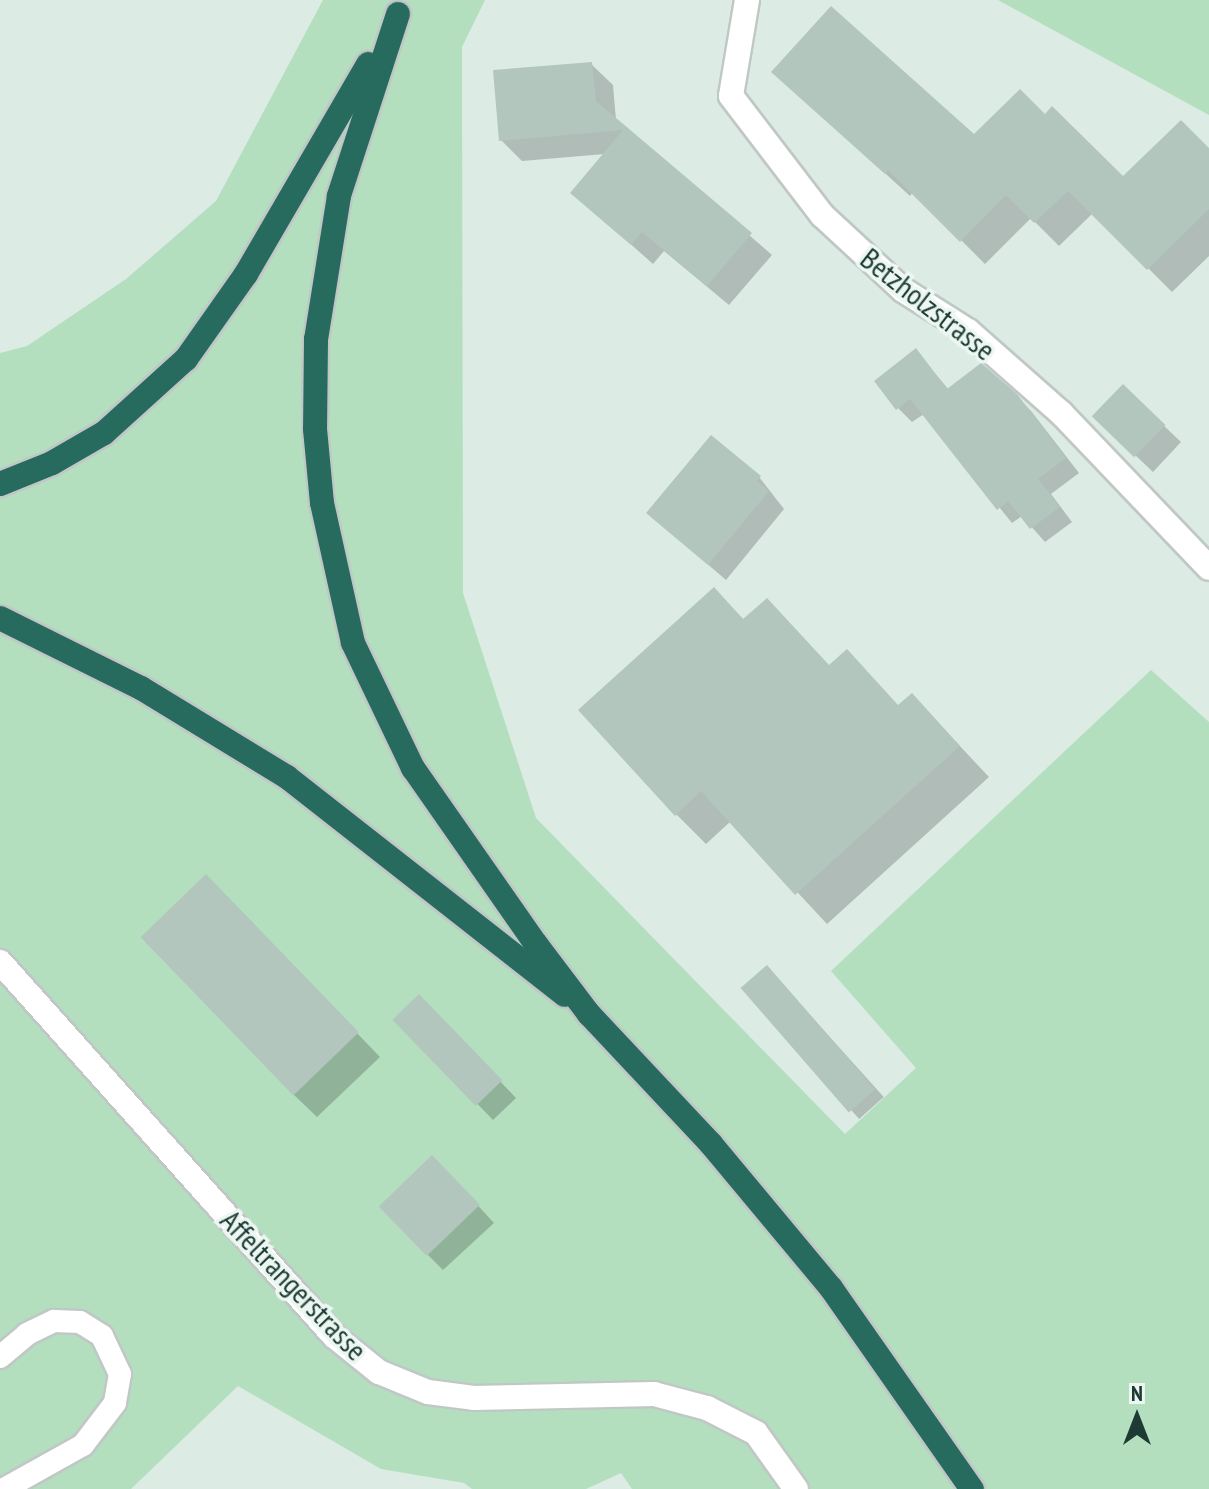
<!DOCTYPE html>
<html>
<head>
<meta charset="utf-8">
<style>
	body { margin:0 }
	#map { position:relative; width:1209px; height:1489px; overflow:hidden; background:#ddebe5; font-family:"PT Sans Narrow",sans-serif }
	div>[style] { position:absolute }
	.green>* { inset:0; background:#b3dfbf }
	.shadow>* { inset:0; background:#0003; transform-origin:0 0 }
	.building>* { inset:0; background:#b2c6be; transform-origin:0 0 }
	.roads { filter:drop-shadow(2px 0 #c0c8c6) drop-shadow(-2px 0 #c0c8c6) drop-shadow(0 2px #c0c8c6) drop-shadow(0 -2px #c0c8c6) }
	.lane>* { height:22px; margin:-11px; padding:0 11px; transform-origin:11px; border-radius:11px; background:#fff }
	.street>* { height:24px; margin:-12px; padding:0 12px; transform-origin:12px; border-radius:12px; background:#fff }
	.highway>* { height:24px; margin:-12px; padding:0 12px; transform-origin:12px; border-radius:12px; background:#266b5d }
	span { translate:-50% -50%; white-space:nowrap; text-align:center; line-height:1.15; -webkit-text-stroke:7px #edf7f2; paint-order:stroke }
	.street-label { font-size:30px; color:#1d3b34 }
	.north { position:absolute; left:1097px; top:1377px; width:80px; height:80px; -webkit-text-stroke:6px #edf7f2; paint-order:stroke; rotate:0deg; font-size:22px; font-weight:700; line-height:32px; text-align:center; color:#1d3b34 }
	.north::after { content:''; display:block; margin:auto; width:28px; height:36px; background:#1d3b34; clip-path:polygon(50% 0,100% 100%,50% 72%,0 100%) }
</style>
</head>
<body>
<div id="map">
	<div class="green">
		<i style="clip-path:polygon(323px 0,485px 0,462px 47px,463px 593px,536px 818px,845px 1134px,916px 1068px,831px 971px,1151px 670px,1209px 722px,1209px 1489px,632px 1489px,621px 1473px,586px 1489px,472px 1489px,464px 1483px,381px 1469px,238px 1386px,131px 1489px,0 1489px,0 353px,27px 346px,126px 279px,216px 201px)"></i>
		<i style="clip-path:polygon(998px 0,1209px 0,1209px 115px)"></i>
	</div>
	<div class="shadow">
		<i style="clip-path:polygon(591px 64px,613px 85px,616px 120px,772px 255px,729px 305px,664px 251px,653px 264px,572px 192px,605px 154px,522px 161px,501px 140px)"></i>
		<i style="clip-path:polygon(774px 72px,974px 137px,1045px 116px,1123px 179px,1209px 150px,1209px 256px,1172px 292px,1093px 213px,1059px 246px,1031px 218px,985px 264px,913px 192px,910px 196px)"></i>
		<i style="clip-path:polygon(916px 351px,949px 390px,1016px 396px,1031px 411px,1079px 473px,1051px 494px,1072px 522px,1045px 542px,1022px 516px,1012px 523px,924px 414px,912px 422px,898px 408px)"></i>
		<i style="clip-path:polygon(1123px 387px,1181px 442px,1153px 472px,1112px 433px)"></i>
		<i style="clip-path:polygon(759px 477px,784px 509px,726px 580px,648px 513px)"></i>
		<i style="clip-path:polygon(714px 590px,745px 621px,767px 601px,830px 667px,847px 652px,899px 707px,912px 695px,989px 777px,827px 924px,731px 821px,706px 844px,676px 814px)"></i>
		<i style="clip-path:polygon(229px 900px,380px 1057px,317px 1117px,293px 1094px)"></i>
		<i style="left:774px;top:975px;width:164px;height:33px;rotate:48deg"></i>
		<i style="clip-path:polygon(435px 1012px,516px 1098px,493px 1120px,395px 1019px)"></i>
		<i style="clip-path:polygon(448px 1173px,494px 1223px,443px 1270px,427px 1254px)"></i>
	</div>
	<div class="building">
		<i style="clip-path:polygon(831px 6px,974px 134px,1020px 89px,1045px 114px,1052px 106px,1123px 176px,1181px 120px,1209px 148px,1209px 209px,1147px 270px,1068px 191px,1034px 223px,1006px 195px,960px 242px,888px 170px,885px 174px,771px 72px)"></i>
		<i style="clip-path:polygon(592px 62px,596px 101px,752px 233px,707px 286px,642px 232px,631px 245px,570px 193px,623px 130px,499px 141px,493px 70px)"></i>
		<i style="clip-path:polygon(916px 348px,947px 389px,981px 363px,1017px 394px,1066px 458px,1038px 479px,1060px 507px,1030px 529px,1008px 501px,997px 510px,910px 399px,896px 410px,874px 381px)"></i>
		<i style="left:1123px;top:384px;width:59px;height:45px;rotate:44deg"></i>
		<i style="clip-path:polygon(711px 435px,761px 476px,757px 481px,769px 491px,708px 565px,646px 513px)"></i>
		<i style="clip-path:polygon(714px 587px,743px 619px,767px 598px,829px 665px,847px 649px,898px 705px,912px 693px,960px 746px,795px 895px,701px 791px,675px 816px,578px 710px)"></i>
		<i style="left:206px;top:874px;width:220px;height:91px;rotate:46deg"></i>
		<i style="left:767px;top:965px;width:165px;height:35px;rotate:49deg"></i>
		<i style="left:419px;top:994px;width:120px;height:37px;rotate:46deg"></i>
		<i style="left:432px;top:1155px;width:69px;height:74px;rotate:46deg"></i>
	</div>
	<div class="roads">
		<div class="lane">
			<i style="left:0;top:1357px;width:35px;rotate:-40deg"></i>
			<i style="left:27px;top:1334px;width:30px;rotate:-26deg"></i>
			<i style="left:54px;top:1321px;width:26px;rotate:2deg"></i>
			<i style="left:80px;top:1322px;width:26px;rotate:32deg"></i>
			<i style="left:102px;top:1336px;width:42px;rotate:64.7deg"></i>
			<i style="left:120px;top:1374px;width:29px;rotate:100deg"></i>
			<i style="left:115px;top:1403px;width:53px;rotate:127.3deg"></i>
			<i style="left:83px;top:1445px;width:90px;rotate:150.9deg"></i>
		</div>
		<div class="street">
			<i style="left:747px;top:0;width:97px;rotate:99.5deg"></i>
			<i style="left:731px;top:96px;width:150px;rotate:52.6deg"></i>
			<i style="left:822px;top:215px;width:110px;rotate:42.8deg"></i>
			<i style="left:903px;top:290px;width:77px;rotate:32.2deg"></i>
			<i style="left:968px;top:331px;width:124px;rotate:41.4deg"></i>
			<i style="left:1061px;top:413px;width:214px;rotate:46.3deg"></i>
			<i style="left:0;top:962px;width:501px;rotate:48.23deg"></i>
			<i style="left:334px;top:1336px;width:58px;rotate:38.7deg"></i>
			<i style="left:379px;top:1372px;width:53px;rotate:22.2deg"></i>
			<i style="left:428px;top:1392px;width:46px;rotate:7.4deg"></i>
			<i style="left:474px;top:1398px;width:180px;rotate:-1.3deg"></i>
			<i style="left:654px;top:1394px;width:55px;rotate:14.8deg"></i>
			<i style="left:707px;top:1408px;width:55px;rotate:27deg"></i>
			<i style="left:756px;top:1433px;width:69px;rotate:54.5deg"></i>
		</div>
		<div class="highway">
			<i style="left:398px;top:14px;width:191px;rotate:108deg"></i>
			<i style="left:339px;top:196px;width:145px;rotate:99.1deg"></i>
			<i style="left:316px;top:339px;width:90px;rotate:90.6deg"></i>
			<i style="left:315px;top:429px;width:74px;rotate:84.6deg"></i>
			<i style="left:322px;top:503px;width:143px;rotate:77.5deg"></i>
			<i style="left:353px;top:643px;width:139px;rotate:64.4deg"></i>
			<i style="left:413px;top:768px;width:215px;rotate:55.1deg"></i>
			<i style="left:536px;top:944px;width:88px;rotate:52.9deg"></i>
			<i style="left:589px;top:1014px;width:178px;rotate:46.8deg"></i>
			<i style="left:711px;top:1144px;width:187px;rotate:50.2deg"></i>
			<i style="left:831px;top:1288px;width:246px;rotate:55deg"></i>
			<i style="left:0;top:484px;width:56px;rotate:-22deg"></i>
			<i style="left:52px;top:463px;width:60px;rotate:-30deg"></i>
			<i style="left:104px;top:433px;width:110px;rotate:-42.1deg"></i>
			<i style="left:186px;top:359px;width:104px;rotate:-54.8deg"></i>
			<i style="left:246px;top:274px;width:243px;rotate:-59.8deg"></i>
			<i style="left:0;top:618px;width:157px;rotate:26.4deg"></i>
			<i style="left:141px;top:688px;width:171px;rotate:31.4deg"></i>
			<i style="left:287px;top:777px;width:353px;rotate:38.1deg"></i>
		</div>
	</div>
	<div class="street-label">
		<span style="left:928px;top:304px;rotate:38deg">Betzholzstrasse</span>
		<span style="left:294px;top:1285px;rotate:46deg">Affeltrangerstrasse</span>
	</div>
	<div class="north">N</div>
</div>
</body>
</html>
